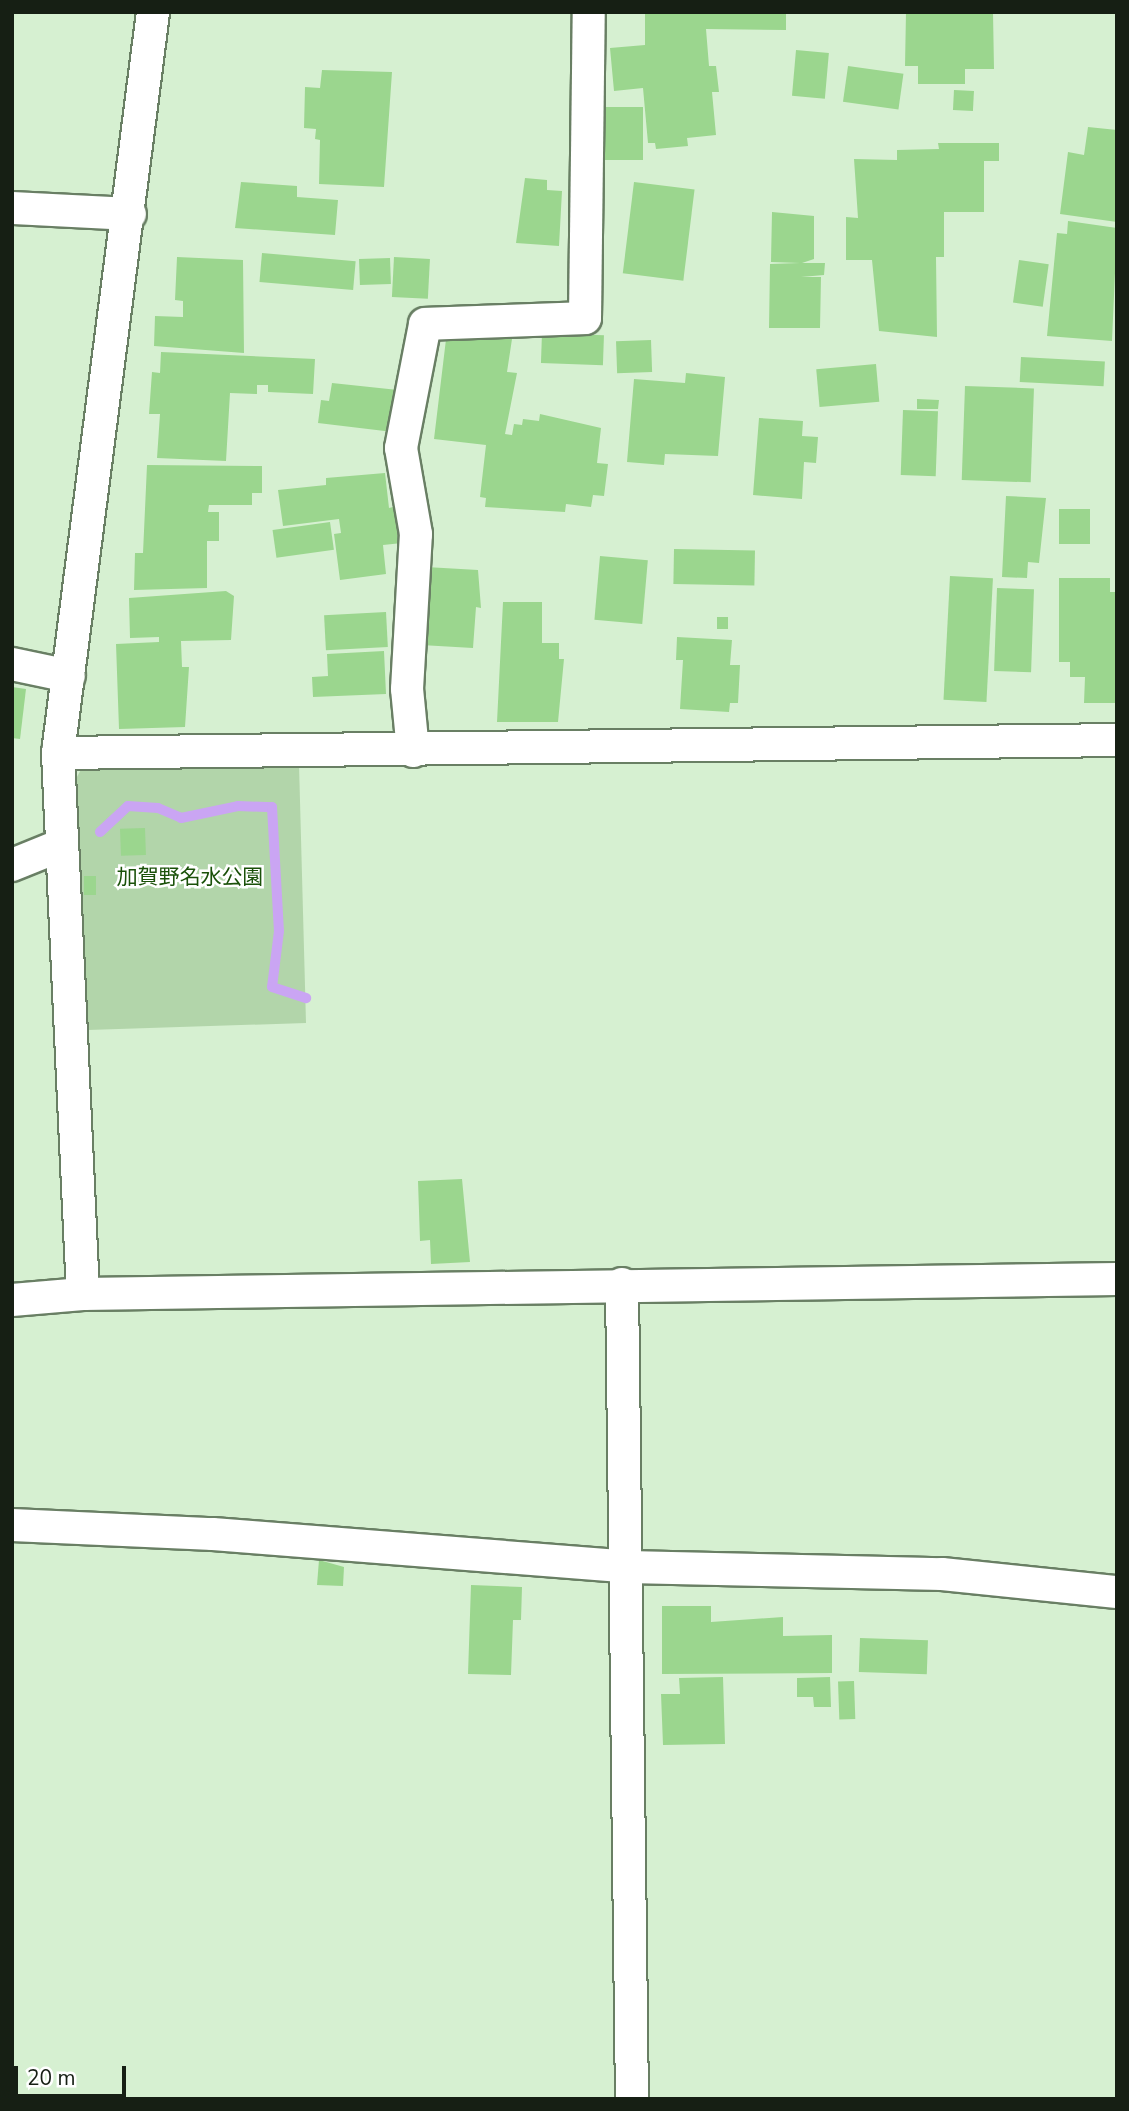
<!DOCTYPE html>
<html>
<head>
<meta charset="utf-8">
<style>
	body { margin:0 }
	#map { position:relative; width:1129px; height:2111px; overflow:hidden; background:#d6f0d1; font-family:"Nunito Sans","Noto Sans JP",sans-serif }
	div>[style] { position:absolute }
	.green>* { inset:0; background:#b2d5aa }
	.stream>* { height:10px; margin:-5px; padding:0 5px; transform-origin:5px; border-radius:5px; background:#caa5f3 }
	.building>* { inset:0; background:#9bd68e; transform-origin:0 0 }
	.roads { filter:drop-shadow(2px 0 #697f64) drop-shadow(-2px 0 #697f64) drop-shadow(0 2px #697f64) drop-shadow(0 -2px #697f64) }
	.street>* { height:32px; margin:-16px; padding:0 16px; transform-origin:16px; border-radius:16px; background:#fff }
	span { translate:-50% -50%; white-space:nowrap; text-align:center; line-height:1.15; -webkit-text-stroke:5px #fff; paint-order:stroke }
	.park-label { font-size:21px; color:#1a5109 }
	.frame { position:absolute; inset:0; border:14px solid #161f14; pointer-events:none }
	.scale { position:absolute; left:14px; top:2066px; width:112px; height:32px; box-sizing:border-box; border:4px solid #161f14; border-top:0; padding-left:9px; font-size:21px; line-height:24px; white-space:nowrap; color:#161f14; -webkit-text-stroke:5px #fff; paint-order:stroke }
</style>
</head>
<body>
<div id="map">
	<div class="green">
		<i style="clip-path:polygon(84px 764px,299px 764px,306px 1023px,88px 1030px,71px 788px)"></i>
	</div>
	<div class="stream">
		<i style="left:100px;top:832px;width:38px;rotate:-43deg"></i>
		<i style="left:128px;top:806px;width:30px;rotate:4deg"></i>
		<i style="left:158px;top:808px;width:25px;rotate:23deg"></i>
		<i style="left:181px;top:818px;width:58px;rotate:-11.9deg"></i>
		<i style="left:238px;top:806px;width:34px;rotate:2deg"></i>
		<i style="left:272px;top:807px;width:124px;rotate:86.8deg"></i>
		<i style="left:279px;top:931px;width:56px;rotate:97.1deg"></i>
		<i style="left:272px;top:987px;width:36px;rotate:18deg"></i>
	</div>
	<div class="building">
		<i style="clip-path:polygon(645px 12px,786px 12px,786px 30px,706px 29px,709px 66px,716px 66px,719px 92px,712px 92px,716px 135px,687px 138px,688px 146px,656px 149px,655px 143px,648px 143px,643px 88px,614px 91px,610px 48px,645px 45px)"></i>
		<i style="clip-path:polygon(906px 12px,993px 12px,994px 69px,965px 69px,965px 84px,918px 84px,918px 66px,905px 66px)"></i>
		<i style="left:796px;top:50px;width:33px;height:46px;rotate:5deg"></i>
		<i style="left:848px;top:66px;width:56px;height:36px;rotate:8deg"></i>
		<i style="clip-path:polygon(322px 70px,392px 72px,384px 187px,319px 184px,320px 140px,315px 139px,316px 129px,304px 128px,305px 87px,320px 88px)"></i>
		<i style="left:954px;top:90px;width:20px;height:20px;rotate:3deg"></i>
		<i style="left:603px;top:107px;width:40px;height:53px"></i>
		<i style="clip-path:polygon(1088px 127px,1117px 130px,1117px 222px,1060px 214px,1068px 152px,1084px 155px)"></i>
		<i style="clip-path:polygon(938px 143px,999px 143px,999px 161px,984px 161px,984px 212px,944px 212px,944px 257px,936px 257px,937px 337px,879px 331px,872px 260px,846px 260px,846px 217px,858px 218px,854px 159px,897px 160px,897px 150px,939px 149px)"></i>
		<i style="clip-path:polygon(525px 178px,547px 180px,547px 190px,562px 191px,559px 246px,516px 243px)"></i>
		<i style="clip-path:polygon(241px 182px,297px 186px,297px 197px,338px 200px,335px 235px,235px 228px)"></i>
		<i style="left:634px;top:182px;width:61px;height:92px;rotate:7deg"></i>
		<i style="clip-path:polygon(772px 212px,814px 216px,814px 259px,802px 263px,825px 263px,824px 275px,801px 277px,821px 277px,820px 328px,769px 328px,770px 264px,800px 263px,771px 262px)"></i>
		<i style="clip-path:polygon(1068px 221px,1117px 228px,1112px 341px,1047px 336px,1057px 233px,1067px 234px)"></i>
		<i style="left:262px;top:253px;width:94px;height:29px;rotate:5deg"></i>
		<i style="clip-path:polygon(177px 257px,243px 260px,244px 353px,154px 346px,155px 316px,183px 317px,183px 301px,175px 300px)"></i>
		<i style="left:394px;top:257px;width:36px;height:40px;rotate:3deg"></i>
		<i style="left:390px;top:258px;width:26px;height:31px;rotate:88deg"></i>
		<i style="left:1019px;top:260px;width:30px;height:43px;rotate:8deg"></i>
		<i style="clip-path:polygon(447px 331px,512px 339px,507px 372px,517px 373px,505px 434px,512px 435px,514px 424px,522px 425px,523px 419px,539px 421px,540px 414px,601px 428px,597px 463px,608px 464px,604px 496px,593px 495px,591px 507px,566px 504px,565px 512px,485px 507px,486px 498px,480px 497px,486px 445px,434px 439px)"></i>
		<i style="left:542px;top:333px;width:62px;height:30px;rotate:2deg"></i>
		<i style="left:651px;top:340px;width:32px;height:35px;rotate:88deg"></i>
		<i style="clip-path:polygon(161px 352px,315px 359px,313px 394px,268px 392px,268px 385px,257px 385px,257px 394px,230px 393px,226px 461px,157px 458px,160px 414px,149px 414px,152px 372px,160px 373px)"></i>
		<i style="left:1021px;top:357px;width:84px;height:25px;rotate:3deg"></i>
		<i style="left:876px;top:364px;width:38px;height:60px;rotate:85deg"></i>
		<i style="clip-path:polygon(686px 373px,725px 377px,718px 456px,665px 454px,664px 465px,627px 462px,634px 379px,685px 383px)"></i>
		<i style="clip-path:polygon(332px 383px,398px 390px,393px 432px,318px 423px,321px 400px,329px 401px)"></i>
		<i style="left:965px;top:386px;width:69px;height:94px;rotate:2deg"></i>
		<i style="clip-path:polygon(917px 399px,939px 400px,938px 409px,917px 409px)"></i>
		<i style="left:903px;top:410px;width:35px;height:65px;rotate:2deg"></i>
		<i style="clip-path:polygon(759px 418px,803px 421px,802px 436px,818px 437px,816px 463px,804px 462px,802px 499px,753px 495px)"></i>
		<i style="clip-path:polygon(147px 465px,262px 466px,262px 493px,252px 493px,252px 505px,209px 505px,208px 512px,219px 512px,219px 541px,207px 541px,207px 588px,134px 590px,135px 553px,143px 553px)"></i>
		<i style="clip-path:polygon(385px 473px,389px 508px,397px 506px,402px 543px,383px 545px,386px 574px,340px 580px,334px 534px,341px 533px,339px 519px,283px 526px,278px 490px,326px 485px,326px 478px)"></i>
		<i style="clip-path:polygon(1006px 496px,1046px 498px,1039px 563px,1028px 562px,1027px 578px,1002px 577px)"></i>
		<i style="left:1059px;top:509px;width:31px;height:35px"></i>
		<i style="left:330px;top:522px;width:28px;height:58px;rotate:82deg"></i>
		<i style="left:674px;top:549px;width:81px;height:35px;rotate:1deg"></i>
		<i style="left:600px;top:556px;width:48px;height:64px;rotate:5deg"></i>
		<i style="clip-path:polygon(426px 567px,478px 570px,481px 608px,476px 607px,473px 648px,421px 645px)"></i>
		<i style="left:950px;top:576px;width:43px;height:124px;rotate:3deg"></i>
		<i style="clip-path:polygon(1059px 578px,1110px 578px,1110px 592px,1117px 592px,1117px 703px,1084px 703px,1085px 677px,1070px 677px,1070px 662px,1059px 662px)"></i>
		<i style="left:997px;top:588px;width:37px;height:83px;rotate:2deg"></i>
		<i style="clip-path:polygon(226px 591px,234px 596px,231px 640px,181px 641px,182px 667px,189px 667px,185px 727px,119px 729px,116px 644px,159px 642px,159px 637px,130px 638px,129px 598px)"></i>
		<i style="clip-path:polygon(503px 602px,542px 602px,542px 643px,559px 643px,559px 659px,564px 659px,558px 722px,497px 722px)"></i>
		<i style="left:386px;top:612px;width:35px;height:62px;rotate:87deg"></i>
		<i style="left:717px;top:617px;width:11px;height:12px"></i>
		<i style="clip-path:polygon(677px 637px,732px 640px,730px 665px,740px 665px,738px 703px,730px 703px,729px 712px,680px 709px,683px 660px,676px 660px)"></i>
		<i style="clip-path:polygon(384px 651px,386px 694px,313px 697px,312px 677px,328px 676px,327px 654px)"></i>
		<i style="clip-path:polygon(12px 687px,26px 689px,20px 739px,12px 738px)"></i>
		<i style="left:145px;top:828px;width:27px;height:25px;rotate:88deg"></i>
		<i style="left:84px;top:876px;width:12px;height:19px"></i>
		<i style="clip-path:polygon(462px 1179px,470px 1262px,431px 1264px,430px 1240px,420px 1241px,418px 1181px)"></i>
		<i style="clip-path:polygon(319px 1560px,344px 1567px,343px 1586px,317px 1585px)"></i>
		<i style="clip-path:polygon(471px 1585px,522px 1587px,521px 1620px,513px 1620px,511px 1675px,468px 1674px)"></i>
		<i style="clip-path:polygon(662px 1606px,711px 1606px,711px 1622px,783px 1617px,783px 1636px,832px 1635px,832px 1673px,662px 1674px)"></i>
		<i style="left:860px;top:1638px;width:68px;height:34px;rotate:2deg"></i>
		<i style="clip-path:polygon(723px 1677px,725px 1744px,663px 1745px,661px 1694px,680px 1694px,679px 1678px)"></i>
		<i style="clip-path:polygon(830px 1677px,831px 1707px,814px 1707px,813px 1697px,797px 1697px,797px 1678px)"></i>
		<i style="left:854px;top:1681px;width:38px;height:16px;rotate:88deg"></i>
	</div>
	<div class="roads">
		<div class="street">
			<i style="left:12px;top:208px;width:118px;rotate:2.9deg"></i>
			<i style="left:12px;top:664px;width:58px;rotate:11.9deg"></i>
			<i style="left:413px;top:751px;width:62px;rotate:-95.5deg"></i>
			<i style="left:407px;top:689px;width:155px;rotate:-86.7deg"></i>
			<i style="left:416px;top:534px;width:87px;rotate:-99.9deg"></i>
			<i style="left:401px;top:448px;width:126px;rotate:-79deg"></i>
			<i style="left:425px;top:324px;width:160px;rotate:-2.1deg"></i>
			<i style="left:585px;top:318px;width:306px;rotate:-89.3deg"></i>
			<i style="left:58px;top:753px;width:747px;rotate:-82.69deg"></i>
			<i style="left:12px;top:865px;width:51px;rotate:-22deg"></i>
			<i style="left:622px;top:1284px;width:815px;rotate:89.3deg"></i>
			<i style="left:83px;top:1294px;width:542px;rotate:-92.65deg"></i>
			<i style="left:58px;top:753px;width:1059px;rotate:-0.7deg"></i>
			<i style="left:12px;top:1300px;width:71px;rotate:-4.8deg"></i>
			<i style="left:83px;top:1294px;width:1034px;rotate:-0.83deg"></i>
			<i style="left:12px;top:1525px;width:201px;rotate:2.6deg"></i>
			<i style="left:213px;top:1534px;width:416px;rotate:4.5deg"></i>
			<i style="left:628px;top:1567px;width:314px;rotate:1.3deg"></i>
			<i style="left:942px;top:1574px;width:176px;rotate:5.9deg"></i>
		</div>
	</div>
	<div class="park-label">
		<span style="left:190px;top:877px">加賀野名水公園</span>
	</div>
	<div class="frame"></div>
	<div class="scale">20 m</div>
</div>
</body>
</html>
